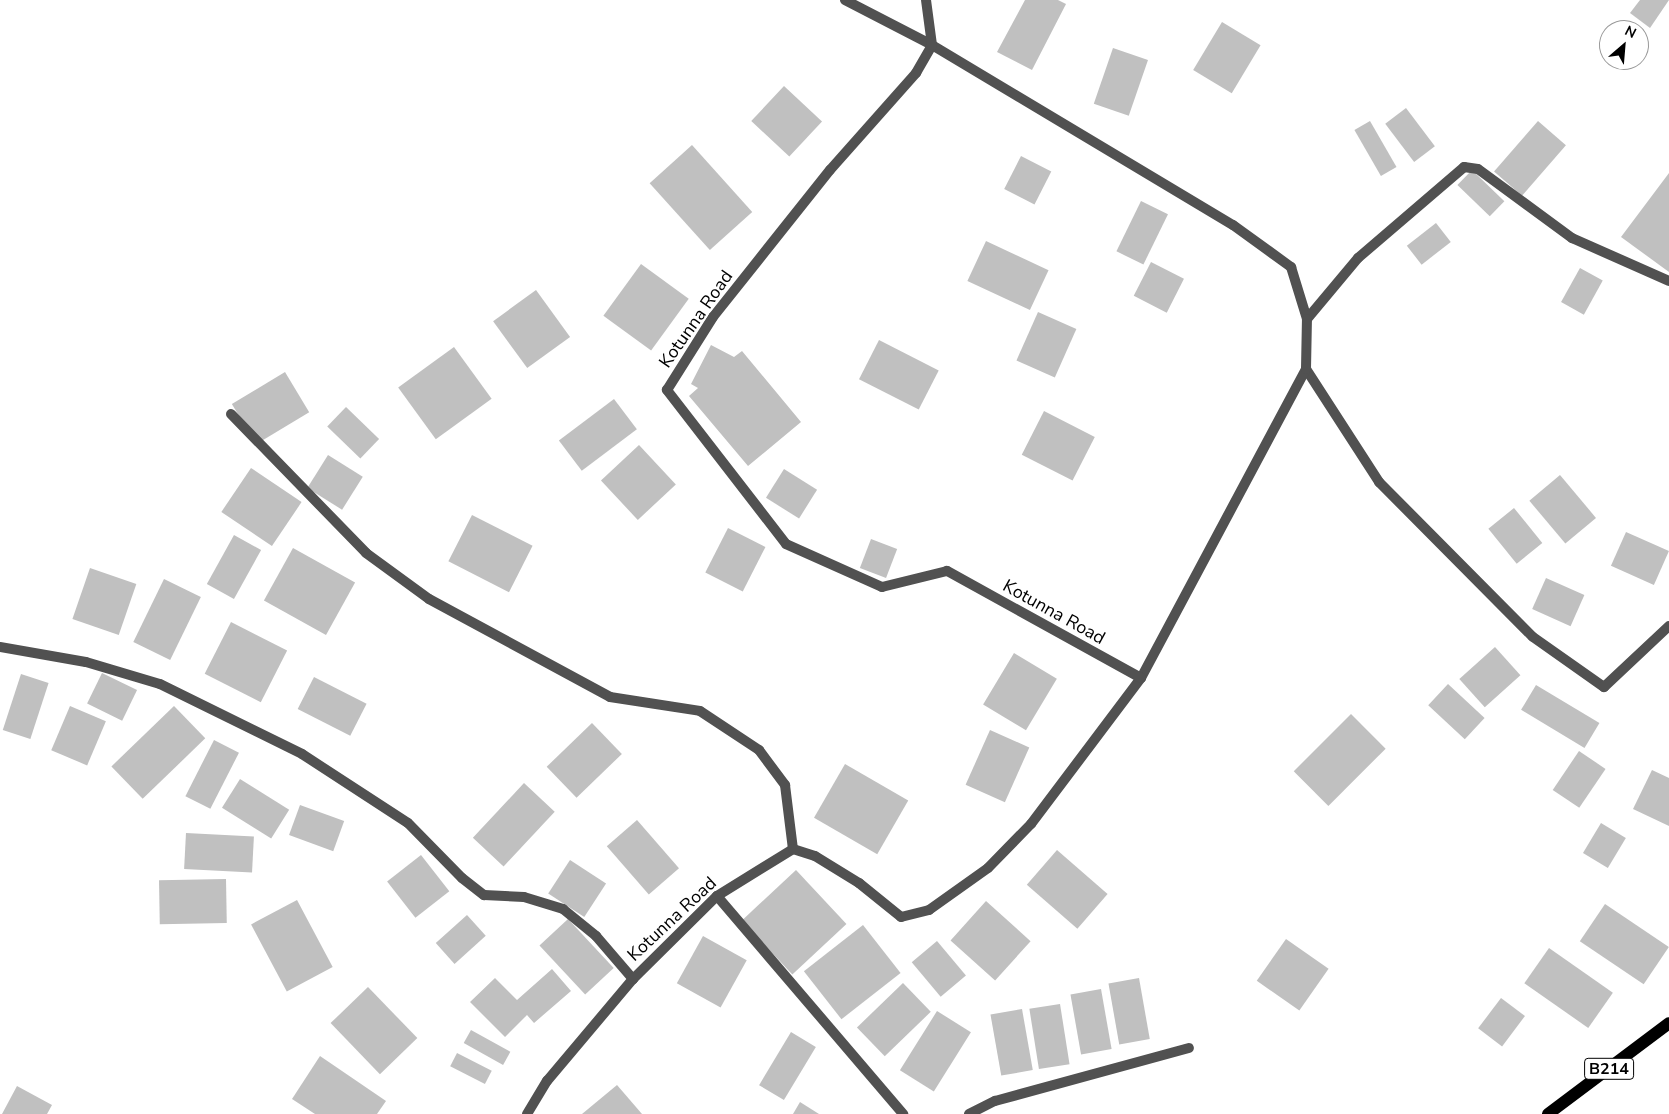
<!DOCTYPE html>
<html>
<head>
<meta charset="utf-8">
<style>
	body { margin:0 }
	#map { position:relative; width:1669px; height:1114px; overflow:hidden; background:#fff; font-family:"Nunito Sans",sans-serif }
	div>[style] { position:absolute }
	.building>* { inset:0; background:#c0c0c0; transform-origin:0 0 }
	.minor>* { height:10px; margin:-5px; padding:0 5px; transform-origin:5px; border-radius:5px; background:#515151 }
	.primary>* { height:12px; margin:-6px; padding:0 6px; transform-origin:6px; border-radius:6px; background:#000 }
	span { translate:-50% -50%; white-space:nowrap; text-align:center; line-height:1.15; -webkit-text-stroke:4px #fff; paint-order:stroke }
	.shield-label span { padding:1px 4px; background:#fff; border:1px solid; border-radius:4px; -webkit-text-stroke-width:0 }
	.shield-label { font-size:16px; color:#000; font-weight:700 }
	.street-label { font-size:18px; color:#000 }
	.north { position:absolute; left:1599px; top:20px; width:50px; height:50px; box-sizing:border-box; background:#fff; border:1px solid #999; border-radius:50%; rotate:27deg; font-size:14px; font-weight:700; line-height:20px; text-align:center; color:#000 }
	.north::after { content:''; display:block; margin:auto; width:18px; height:22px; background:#000; clip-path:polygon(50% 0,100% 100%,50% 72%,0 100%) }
</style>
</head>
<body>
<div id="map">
	<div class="building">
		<i style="clip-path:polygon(1025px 0,1058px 0,1066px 4px,1032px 70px,997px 52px)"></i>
		<i style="clip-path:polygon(1640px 0,1669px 0,1650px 28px,1630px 13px)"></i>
		<i style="left:1222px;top:22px;width:45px;height:56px;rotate:31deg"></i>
		<i style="left:1113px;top:48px;width:37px;height:59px;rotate:19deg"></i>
		<i style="left:784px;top:86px;width:52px;height:48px;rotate:43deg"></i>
		<i style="left:1406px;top:108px;width:48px;height:26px;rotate:53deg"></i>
		<i style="left:1370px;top:121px;width:53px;height:18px;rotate:60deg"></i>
		<i style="left:1538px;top:121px;width:37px;height:67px;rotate:41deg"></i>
		<i style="left:692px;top:145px;width:90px;height:57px;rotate:48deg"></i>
		<i style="left:1021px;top:156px;width:34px;height:37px;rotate:27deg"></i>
		<i style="left:1472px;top:170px;width:45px;height:21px;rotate:44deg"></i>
		<i style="clip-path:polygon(1669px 173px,1669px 272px,1621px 237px)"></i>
		<i style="left:1141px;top:201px;width:30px;height:56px;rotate:26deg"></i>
		<i style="left:1436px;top:223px;width:24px;height:37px;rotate:52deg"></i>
		<i style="left:986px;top:241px;width:69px;height:44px;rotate:25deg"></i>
		<i style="left:1151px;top:262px;width:37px;height:38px;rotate:27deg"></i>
		<i style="left:641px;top:264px;width:59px;height:64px;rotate:36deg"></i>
		<i style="left:1580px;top:268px;width:26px;height:39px;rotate:29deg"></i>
		<i style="left:536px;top:290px;width:58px;height:53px;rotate:54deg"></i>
		<i style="left:1038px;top:312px;width:42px;height:53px;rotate:24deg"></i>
		<i style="left:879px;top:340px;width:67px;height:44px;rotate:27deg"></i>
		<i style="clip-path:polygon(711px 345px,734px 357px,742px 351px,801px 422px,748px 466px,689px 396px,698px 388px,691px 384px)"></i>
		<i style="left:454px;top:347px;width:64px;height:69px;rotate:54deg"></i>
		<i style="left:285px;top:372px;width:47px;height:62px;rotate:59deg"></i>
		<i style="left:614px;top:399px;width:38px;height:69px;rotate:53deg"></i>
		<i style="left:346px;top:407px;width:46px;height:27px;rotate:44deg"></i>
		<i style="left:1044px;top:411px;width:57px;height:49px;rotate:27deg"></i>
		<i style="left:639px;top:445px;width:54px;height:52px;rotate:47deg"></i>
		<i style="left:328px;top:455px;width:41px;height:39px;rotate:32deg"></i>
		<i style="left:251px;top:468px;width:61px;height:53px;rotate:34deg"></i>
		<i style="left:784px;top:469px;width:39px;height:34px;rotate:32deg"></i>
		<i style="left:1560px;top:475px;width:56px;height:40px;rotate:50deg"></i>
		<i style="left:1514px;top:508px;width:45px;height:33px;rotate:51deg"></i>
		<i style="left:472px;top:515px;width:68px;height:52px;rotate:27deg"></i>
		<i style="left:728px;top:528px;width:42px;height:50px;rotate:27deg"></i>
		<i style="left:1626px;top:532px;width:47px;height:37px;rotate:24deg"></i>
		<i style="left:234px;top:535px;width:31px;height:56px;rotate:29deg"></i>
		<i style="left:871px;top:539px;width:28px;height:31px;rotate:21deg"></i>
		<i style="left:293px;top:548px;width:71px;height:60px;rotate:29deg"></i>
		<i style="left:90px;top:568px;width:49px;height:54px;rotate:19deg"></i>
		<i style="left:1546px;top:578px;width:42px;height:34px;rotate:24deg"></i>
		<i style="left:164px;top:579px;width:41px;height:70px;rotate:26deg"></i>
		<i style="left:231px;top:622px;width:63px;height:58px;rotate:27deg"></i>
		<i style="left:1495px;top:647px;width:38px;height:48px;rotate:48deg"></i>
		<i style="left:1014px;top:653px;width:50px;height:60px;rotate:31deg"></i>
		<i style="left:102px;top:673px;width:39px;height:34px;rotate:26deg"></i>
		<i style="left:21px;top:674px;width:29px;height:59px;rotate:18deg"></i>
		<i style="left:314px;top:677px;width:59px;height:36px;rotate:27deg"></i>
		<i style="left:1448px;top:684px;width:50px;height:29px;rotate:43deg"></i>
		<i style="left:1536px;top:685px;width:74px;height:29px;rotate:31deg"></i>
		<i style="left:70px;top:706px;width:39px;height:48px;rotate:23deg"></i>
		<i style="left:174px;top:706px;width:45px;height:87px;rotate:46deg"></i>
		<i style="left:1351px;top:714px;width:49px;height:81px;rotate:45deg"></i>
		<i style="left:592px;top:723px;width:43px;height:63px;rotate:46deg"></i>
		<i style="left:990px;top:730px;width:43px;height:60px;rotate:24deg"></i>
		<i style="left:214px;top:740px;width:28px;height:63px;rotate:27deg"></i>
		<i style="left:1579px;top:751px;width:32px;height:47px;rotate:34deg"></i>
		<i style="left:845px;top:764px;width:73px;height:62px;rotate:30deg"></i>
		<i style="clip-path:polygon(1652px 770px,1669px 778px,1669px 826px,1633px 809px)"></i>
		<i style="left:240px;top:779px;width:58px;height:34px;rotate:32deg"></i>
		<i style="left:524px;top:783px;width:42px;height:75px;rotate:43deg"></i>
		<i style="left:300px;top:805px;width:47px;height:32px;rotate:20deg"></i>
		<i style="left:637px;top:820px;width:64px;height:40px;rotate:49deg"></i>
		<i style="left:1601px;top:823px;width:29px;height:35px;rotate:31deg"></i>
		<i style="left:186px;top:833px;width:68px;height:36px;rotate:3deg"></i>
		<i style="left:1057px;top:850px;width:67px;height:46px;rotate:41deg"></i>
		<i style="left:421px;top:855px;width:46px;height:43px;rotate:52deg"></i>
		<i style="left:570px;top:860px;width:43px;height:40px;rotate:33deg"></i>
		<i style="left:796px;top:870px;width:74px;height:74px;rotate:47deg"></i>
		<i style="left:226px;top:879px;width:44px;height:67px;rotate:89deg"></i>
		<i style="left:297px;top:900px;width:76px;height:52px;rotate:62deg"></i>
		<i style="left:986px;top:901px;width:60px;height:53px;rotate:42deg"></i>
		<i style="left:1605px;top:904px;width:77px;height:45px;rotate:34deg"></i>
		<i style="left:467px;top:915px;width:28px;height:42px;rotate:48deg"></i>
		<i style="left:568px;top:919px;width:67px;height:39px;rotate:47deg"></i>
		<i style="left:863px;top:925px;width:61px;height:75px;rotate:52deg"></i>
		<i style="left:703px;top:936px;width:50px;height:54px;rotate:29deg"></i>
		<i style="left:1286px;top:939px;width:52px;height:51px;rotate:35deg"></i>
		<i style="left:937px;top:941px;width:45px;height:33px;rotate:50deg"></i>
		<i style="left:1549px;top:948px;width:78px;height:43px;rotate:35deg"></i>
		<i style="clip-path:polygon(552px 969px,571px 991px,534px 1023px,527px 1015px,505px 1037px,470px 1002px,495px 978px,517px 1000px)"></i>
		<i style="left:1139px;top:978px;width:62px;height:31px;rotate:80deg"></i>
		<i style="left:903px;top:983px;width:40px;height:64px;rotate:46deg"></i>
		<i style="left:368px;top:987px;width:71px;height:52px;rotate:46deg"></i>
		<i style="left:1101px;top:989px;width:61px;height:31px;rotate:80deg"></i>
		<i style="left:1501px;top:998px;width:30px;height:38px;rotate:37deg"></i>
		<i style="left:1060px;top:1004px;width:61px;height:31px;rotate:81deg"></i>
		<i style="left:1022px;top:1009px;width:62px;height:32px;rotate:80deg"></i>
		<i style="left:937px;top:1011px;width:40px;height:70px;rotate:32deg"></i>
		<i style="left:471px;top:1030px;width:45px;height:15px;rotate:29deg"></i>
		<i style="left:791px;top:1032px;width:29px;height:62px;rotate:31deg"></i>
		<i style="left:457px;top:1053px;width:39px;height:15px;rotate:27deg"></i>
		<i style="clip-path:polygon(320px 1056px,386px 1101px,377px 1114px,315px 1114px,292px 1099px)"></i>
		<i style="clip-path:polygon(617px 1085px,642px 1114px,582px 1114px)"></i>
		<i style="clip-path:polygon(17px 1086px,52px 1105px,47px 1114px,2px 1114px)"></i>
		<i style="clip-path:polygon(800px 1102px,819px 1114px,793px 1114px)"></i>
	</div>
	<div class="minor">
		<i style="left:845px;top:0;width:98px;rotate:27.3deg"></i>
		<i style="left:932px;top:45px;width:351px;rotate:30.9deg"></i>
		<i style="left:1233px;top:225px;width:72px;rotate:35.9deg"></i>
		<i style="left:1291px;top:267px;width:54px;rotate:72.9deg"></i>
		<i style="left:1307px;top:319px;width:80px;rotate:-50.1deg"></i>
		<i style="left:1358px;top:258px;width:140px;rotate:-40.6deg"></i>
		<i style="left:1464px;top:167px;width:14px;rotate:8deg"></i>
		<i style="left:1478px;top:169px;width:117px;rotate:36.3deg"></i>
		<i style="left:1572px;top:238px;width:106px;rotate:23.9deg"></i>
		<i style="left:1306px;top:369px;width:135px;rotate:57.1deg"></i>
		<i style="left:1379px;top:482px;width:218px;rotate:45.2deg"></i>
		<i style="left:1533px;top:637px;width:87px;rotate:35.2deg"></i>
		<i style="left:1604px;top:687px;width:89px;rotate:-43.2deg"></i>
		<i style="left:231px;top:414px;width:194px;rotate:45.8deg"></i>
		<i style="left:366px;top:553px;width:78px;rotate:36.1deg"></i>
		<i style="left:429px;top:599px;width:206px;rotate:28.4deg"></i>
		<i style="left:610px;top:697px;width:91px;rotate:8.8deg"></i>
		<i style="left:700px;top:711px;width:71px;rotate:33.5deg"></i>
		<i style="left:759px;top:750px;width:44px;rotate:53.4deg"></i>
		<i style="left:785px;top:785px;width:64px;rotate:82.9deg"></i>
		<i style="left:0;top:647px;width:87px;rotate:9.9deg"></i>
		<i style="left:86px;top:662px;width:77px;rotate:16.6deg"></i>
		<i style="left:160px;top:684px;width:158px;rotate:26.2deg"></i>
		<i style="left:302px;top:754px;width:126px;rotate:33.1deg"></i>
		<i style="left:408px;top:823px;width:77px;rotate:45.5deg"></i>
		<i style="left:462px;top:878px;width:28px;rotate:38deg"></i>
		<i style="left:484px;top:895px;width:40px;rotate:2.9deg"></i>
		<i style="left:524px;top:897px;width:41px;rotate:17.1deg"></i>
		<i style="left:563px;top:909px;width:43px;rotate:39.3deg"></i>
		<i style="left:596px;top:936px;width:57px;rotate:49.3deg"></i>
		<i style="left:1141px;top:678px;width:350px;rotate:-61.9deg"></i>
		<i style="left:1306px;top:369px;width:50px;rotate:-88.9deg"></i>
		<i style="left:717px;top:896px;width:287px;rotate:49.5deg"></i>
		<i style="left:527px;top:1114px;width:39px;rotate:-59deg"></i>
		<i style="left:547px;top:1081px;width:133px;rotate:-49.9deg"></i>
		<i style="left:633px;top:979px;width:118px;rotate:-44.7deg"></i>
		<i style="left:717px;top:896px;width:89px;rotate:-31.7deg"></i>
		<i style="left:793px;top:849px;width:23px;rotate:18deg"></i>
		<i style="left:815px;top:856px;width:52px;rotate:31.5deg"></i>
		<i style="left:859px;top:883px;width:54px;rotate:39deg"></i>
		<i style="left:901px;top:917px;width:29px;rotate:-14deg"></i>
		<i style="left:929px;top:910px;width:72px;rotate:-35.4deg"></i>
		<i style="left:988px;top:868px;width:62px;rotate:-45.7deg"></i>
		<i style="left:1031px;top:824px;width:183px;rotate:-53deg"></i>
		<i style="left:1141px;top:678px;width:222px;rotate:-151.1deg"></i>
		<i style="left:947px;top:571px;width:67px;rotate:166.2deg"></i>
		<i style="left:882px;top:587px;width:105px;rotate:-155.9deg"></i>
		<i style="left:786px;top:544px;width:195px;rotate:-127.7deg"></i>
		<i style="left:667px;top:390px;width:86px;rotate:-57.8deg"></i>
		<i style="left:713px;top:317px;width:188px;rotate:-51.5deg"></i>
		<i style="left:830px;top:170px;width:130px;rotate:-48.4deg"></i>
		<i style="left:916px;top:73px;width:32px;rotate:-60deg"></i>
		<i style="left:932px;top:45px;width:45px;rotate:-97.6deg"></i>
		<i style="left:969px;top:1114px;width:29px;rotate:-27deg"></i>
		<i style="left:995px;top:1101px;width:201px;rotate:-15.3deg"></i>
	</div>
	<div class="primary">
		<i style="left:1548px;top:1114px;width:151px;rotate:-36.9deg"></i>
	</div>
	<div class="shield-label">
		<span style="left:1609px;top:1069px">B214</span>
	</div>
	<div class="street-label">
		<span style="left:696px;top:319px;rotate:-55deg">Kotunna Road</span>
		<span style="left:1054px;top:612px;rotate:29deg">Kotunna Road</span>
		<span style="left:672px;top:919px;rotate:-43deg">Kotunna Road</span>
	</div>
	<div class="north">N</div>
</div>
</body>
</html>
